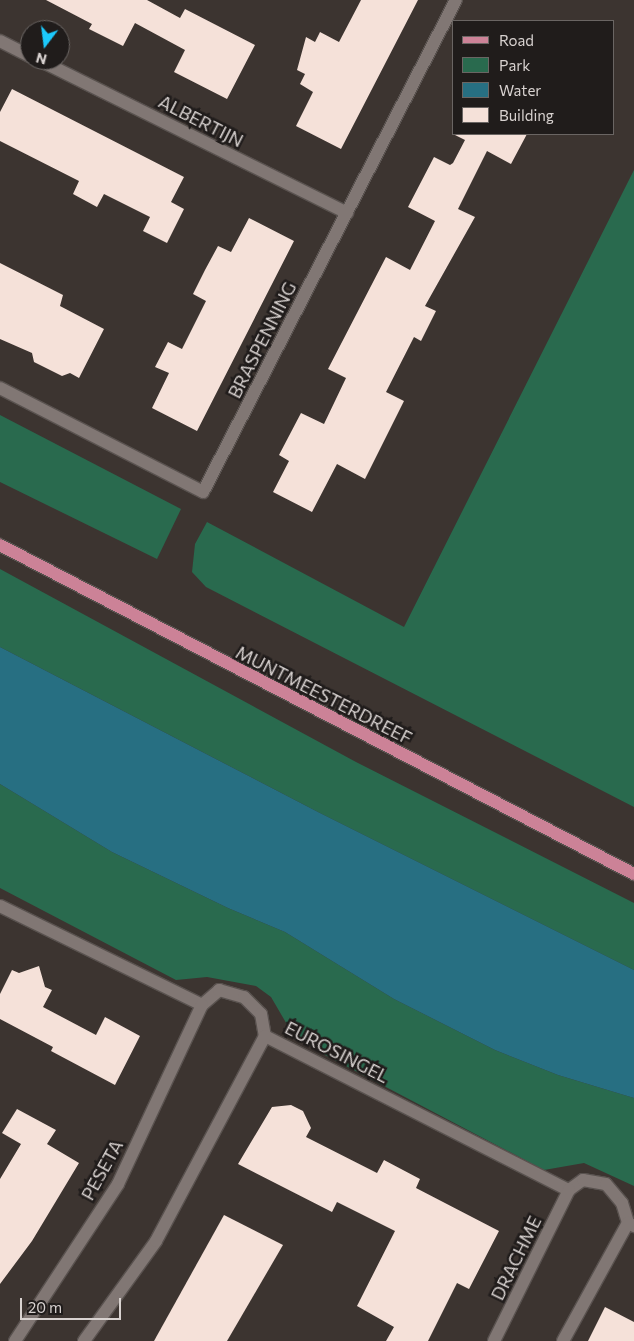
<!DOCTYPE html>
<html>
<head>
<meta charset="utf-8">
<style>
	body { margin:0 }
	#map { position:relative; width:634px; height:1341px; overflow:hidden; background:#3c3430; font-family:Commissioner,sans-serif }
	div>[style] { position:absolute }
	.green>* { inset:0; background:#296a4e }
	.water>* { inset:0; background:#276f82 }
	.building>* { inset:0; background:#f5e1d9 }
	.roads { filter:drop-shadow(1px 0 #59524f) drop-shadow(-1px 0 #59524f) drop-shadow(0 1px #59524f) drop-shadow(0 -1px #59524f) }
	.minor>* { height:12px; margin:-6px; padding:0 6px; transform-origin:6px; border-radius:6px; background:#817774 }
	.major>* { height:12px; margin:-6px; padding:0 6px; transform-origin:6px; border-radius:6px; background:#cc8297 }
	span { translate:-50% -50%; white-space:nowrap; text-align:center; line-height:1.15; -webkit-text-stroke:5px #201c1b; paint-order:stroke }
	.street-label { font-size:18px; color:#d8d2d0 }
	.legend { position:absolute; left:452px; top:20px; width:162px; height:115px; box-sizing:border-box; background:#201c1b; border:1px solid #6a6563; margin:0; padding:6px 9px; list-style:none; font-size:15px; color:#d8d2d0 }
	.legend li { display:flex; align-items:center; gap:10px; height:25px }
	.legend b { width:25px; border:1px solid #6a6563 }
	.north { position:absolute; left:20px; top:20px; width:50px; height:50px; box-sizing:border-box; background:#201c1b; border:1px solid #6a6563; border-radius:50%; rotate:195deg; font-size:14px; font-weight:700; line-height:20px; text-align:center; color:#d8d2d0 }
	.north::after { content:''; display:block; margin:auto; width:18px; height:22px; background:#1cc9fc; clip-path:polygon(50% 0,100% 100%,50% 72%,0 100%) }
	.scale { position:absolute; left:20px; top:1298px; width:101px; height:22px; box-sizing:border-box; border:2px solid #d8d2d0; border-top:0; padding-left:6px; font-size:15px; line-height:18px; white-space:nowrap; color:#d8d2d0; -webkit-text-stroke:4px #201c1b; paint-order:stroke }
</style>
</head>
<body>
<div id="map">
	<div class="green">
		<i style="clip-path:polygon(634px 170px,634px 807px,206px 587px,192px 572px,195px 544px,207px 522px,404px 627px)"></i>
		<i style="clip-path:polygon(0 415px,181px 509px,157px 559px,0 482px)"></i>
		<i style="clip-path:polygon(0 569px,356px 762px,634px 903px,634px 970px,318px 812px,0 647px)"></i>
		<i style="clip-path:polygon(0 784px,112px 852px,228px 908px,285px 932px,394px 999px,495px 1050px,558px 1075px,634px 1098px,634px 1186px,584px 1163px,544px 1170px,325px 1055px,292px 1033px,271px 997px,256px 986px,207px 977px,176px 980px,0 888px)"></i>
	</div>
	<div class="water">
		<i style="clip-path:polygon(0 647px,318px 812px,634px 970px,634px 1098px,558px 1075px,495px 1050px,394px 999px,285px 932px,228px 908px,112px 852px,0 784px)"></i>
	</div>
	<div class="building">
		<i style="clip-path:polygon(46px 0,147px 0,180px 18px,185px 9px,255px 45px,227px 99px,174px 72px,185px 50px,135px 23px,123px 46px,89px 29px,92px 24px)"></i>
		<i style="clip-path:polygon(361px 0,418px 0,341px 149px,296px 126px,313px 92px,300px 84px,305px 74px,297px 70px,306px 37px,315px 42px,320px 32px,339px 42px)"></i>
		<i style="clip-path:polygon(12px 89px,184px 177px,171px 202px,184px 209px,167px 243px,143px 231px,150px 217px,104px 194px,97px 207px,73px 194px,79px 181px,0 141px,0 112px)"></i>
		<i style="clip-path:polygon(453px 134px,527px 134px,511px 164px,487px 151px,458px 209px,475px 217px,425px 306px,436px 311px,421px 341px,414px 337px,386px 392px,404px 401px,365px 479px,337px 464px,312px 512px,273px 492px,289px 461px,279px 455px,301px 413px,324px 424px,346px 378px,328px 369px,386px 257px,410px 270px,435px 221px,408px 207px,434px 157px,450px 165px,453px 163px,465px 140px)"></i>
		<i style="clip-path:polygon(249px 218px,294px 241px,197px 431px,152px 408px,169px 373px,155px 367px,168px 342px,182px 349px,206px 301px,193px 294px,205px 270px,218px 246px,231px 252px)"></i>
		<i style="clip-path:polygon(0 263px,63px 295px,60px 306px,104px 329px,79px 378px,70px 373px,62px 376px,34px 362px,32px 353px,0 339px)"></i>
		<i style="clip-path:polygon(39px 966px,45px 987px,52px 990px,43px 1007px,96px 1035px,105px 1017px,140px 1036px,115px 1085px,51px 1051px,53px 1047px,0 1019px,0 994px,12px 970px,19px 973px)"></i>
		<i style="clip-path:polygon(291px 1105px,303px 1111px,311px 1128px,306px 1137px,377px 1173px,384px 1160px,420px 1179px,416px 1188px,499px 1231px,469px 1289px,457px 1283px,428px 1341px,386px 1341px,394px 1327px,357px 1306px,395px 1231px,337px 1202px,332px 1212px,238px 1164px,272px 1107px)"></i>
		<i style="clip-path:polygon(17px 1109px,56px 1130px,47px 1144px,79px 1163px,32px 1241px,0 1284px,0 1179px,21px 1144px,2px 1133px)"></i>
		<i style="clip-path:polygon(224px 1215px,283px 1245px,227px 1341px,154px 1341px)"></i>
		<i style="clip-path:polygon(605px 1307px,634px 1322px,634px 1341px,588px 1341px)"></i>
	</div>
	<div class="roads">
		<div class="minor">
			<i style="left:0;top:41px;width:34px;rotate:27deg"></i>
			<i style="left:39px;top:60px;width:344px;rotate:26.4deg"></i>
			<i style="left:0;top:388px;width:228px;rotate:27.1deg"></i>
			<i style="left:203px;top:492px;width:553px;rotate:-62.79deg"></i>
			<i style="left:0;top:906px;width:225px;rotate:26.1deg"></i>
			<i style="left:202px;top:1005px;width:23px;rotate:-41deg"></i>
			<i style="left:219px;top:990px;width:26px;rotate:16deg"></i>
			<i style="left:244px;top:997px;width:24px;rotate:45deg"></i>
			<i style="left:261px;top:1014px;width:22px;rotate:80deg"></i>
			<i style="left:265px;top:1036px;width:341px;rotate:26.9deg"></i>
			<i style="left:569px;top:1190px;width:17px;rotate:-36deg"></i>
			<i style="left:583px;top:1180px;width:23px;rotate:10deg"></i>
			<i style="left:606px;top:1184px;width:25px;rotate:50deg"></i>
			<i style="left:622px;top:1203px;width:21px;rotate:73deg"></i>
			<i style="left:628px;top:1223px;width:7px;rotate:27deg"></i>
			<i style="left:15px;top:1341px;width:188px;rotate:-56.7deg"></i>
			<i style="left:118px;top:1184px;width:198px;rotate:-64.9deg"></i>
			<i style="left:84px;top:1341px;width:123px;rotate:-54.2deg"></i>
			<i style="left:156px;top:1241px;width:232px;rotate:-62deg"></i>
			<i style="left:494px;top:1341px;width:169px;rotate:-63.6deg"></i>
			<i style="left:563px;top:1341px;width:135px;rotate:-61.2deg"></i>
		</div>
		<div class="major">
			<i style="left:0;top:545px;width:714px;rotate:27.43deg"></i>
		</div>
	</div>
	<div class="street-label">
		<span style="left:201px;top:121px;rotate:27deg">ALBERTIJN</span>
		<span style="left:262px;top:340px;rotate:-63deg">BRASPENNING</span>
		<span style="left:324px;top:695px;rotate:27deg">MUNTMEESTERDREEF</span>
		<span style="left:337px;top:1052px;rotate:27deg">EUROSINGEL</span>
		<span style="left:102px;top:1170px;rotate:-61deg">PESETA</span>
		<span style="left:516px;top:1258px;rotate:-64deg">DRACHME</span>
	</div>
	<ul class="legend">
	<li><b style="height:6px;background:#cc8297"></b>Road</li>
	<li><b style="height:14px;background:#296a4e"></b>Park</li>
	<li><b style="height:14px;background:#276f82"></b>Water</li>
	<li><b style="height:14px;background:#f5e1d9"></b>Building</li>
	</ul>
	<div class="north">N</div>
	<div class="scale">20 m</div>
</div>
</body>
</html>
